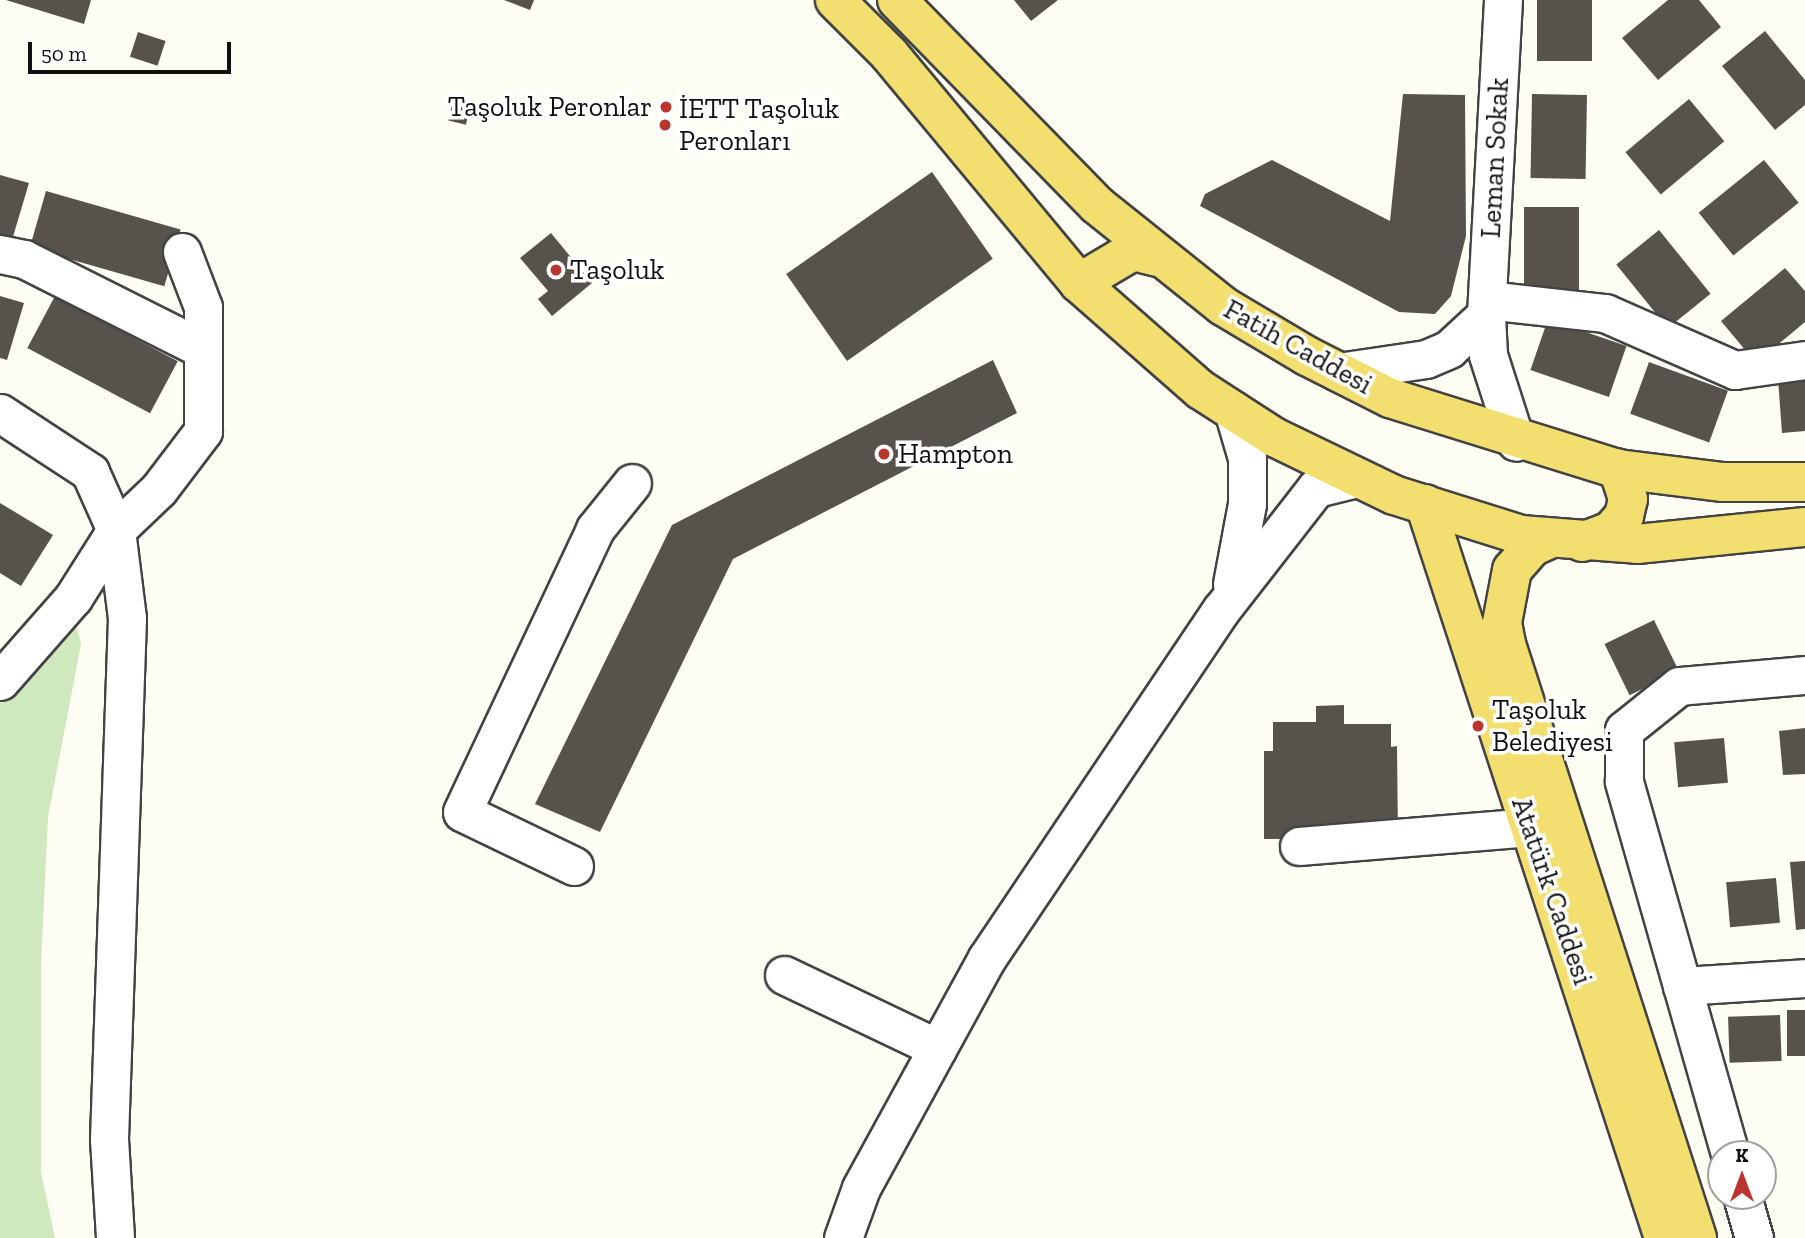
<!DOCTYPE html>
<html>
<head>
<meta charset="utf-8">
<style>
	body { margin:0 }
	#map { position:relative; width:1805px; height:1238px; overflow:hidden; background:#fefdf3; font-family:"Zilla Slab",serif }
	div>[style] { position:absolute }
	.green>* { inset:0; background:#cfe8be }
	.building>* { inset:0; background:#58524d; transform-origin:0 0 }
	.roads { filter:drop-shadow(2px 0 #434343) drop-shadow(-2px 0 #434343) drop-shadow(0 2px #434343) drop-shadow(0 -2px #434343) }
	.minor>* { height:37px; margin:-18.5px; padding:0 18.5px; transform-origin:18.5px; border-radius:18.5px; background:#fff }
	.major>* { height:38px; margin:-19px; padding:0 19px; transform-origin:19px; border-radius:19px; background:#f2df70 }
	.dots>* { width:19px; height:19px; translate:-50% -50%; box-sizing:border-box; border:4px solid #fff; border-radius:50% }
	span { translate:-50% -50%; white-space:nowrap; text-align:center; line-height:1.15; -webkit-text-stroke:7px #fff; paint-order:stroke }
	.poi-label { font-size:28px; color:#101010 }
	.right { translate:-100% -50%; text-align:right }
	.left { translate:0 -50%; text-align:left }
	.street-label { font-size:28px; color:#101010 }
	.north { position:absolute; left:1707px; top:1140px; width:70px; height:70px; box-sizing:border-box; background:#fff; border:2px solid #9f9f9f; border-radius:50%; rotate:0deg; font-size:19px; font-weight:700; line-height:28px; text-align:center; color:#101010 }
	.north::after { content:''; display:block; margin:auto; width:24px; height:32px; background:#ba352d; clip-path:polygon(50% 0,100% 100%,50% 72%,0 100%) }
	.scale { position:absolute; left:28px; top:42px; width:203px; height:32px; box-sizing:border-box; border:4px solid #101010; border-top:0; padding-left:9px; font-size:21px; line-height:24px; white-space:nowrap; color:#101010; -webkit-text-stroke:5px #fff; paint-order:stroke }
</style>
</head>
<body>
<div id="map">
	<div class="green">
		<i style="clip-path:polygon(67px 626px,77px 628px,81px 644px,48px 817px,41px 964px,41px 1172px,55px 1238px,0 1238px,0 703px)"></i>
	</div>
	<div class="building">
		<i style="clip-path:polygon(6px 0,91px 0,84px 24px)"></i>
		<i style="clip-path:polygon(504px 0,534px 0,530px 10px)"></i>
		<i style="clip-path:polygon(1014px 0,1058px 0,1031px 21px)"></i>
		<i style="left:1537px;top:0;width:55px;height:61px"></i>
		<i style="clip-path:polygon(1668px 0,1699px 0,1721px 27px,1658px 80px,1622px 38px)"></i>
		<i style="clip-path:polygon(1765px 31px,1805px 80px,1805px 105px,1775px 130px,1722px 66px)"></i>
		<i style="left:138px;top:32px;width:29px;height:26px;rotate:18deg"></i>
		<i style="clip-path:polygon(1403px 94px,1465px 95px,1466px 236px,1451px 296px,1435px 314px,1399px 312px,1200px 206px,1205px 194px,1272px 160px,1390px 221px)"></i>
		<i style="left:1532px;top:94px;width:55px;height:84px;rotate:1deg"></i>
		<i style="left:1689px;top:99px;width:55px;height:83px;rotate:50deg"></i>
		<i style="left:452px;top:105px;width:18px;height:16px;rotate:13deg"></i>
		<i style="left:1764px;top:160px;width:55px;height:84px;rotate:51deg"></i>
		<i style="left:932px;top:172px;width:106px;height:178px;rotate:55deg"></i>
		<i style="clip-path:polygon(0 175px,29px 183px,12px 240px,0 237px)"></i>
		<i style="left:46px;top:191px;width:140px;height:59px;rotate:16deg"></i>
		<i style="left:1524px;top:207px;width:55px;height:83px"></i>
		<i style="left:1659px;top:230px;width:82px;height:55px;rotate:51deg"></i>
		<i style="clip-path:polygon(551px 233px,592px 283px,552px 316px,538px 299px,548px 291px,520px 258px)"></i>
		<i style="clip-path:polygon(1785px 268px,1805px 291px,1805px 322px,1756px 363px,1721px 321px)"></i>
		<i style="clip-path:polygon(0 296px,24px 303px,7px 360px,0 358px)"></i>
		<i style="left:55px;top:296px;width:139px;height:59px;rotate:28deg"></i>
		<i style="left:1548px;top:319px;width:83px;height:54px;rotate:19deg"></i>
		<i style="clip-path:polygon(993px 360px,1017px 413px,733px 559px,600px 832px,535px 804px,672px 525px)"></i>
		<i style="left:1649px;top:362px;width:84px;height:55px;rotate:20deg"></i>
		<i style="clip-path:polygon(1805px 377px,1805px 431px,1782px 433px,1778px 379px)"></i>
		<i style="clip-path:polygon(0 503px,53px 535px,21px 586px,0 573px)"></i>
		<i style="left:1654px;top:620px;width:57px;height:55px;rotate:64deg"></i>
		<i style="clip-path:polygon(1344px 705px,1344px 724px,1391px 724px,1391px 747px,1397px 746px,1398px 838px,1264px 839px,1264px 751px,1273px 751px,1273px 722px,1316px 722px,1316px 706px)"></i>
		<i style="clip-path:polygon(1805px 728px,1805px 774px,1783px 775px,1779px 731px)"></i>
		<i style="left:1724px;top:738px;width:45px;height:50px;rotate:85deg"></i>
		<i style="clip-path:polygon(1805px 861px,1805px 929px,1796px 930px,1790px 862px)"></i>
		<i style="left:1776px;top:878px;width:45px;height:50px;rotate:85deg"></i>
		<i style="left:1805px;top:1010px;width:46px;height:18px;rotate:90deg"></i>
		<i style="left:1780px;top:1015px;width:46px;height:52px;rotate:88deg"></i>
	</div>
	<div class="roads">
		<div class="minor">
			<i style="left:1503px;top:0;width:315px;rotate:93.1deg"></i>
			<i style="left:1486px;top:315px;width:40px;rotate:87.1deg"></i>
			<i style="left:1488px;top:355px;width:91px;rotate:72.2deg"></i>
			<i style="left:0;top:254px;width:25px;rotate:12deg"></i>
			<i style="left:24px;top:259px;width:200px;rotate:26.7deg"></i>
			<i style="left:1487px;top:300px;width:119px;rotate:6.3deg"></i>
			<i style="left:1605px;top:313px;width:142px;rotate:23.7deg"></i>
			<i style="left:1735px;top:370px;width:71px;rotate:-8.1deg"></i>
			<i style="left:1338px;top:372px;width:89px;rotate:-8.4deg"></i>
			<i style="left:1426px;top:359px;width:25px;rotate:-23deg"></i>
			<i style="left:1449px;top:349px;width:50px;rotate:-42.6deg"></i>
			<i style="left:0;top:413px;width:108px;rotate:33.2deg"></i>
			<i style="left:90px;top:472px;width:64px;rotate:65.9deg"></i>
			<i style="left:116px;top:530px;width:89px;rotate:82.9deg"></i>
			<i style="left:127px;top:618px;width:521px;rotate:91.98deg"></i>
			<i style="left:109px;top:1139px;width:99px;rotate:86.5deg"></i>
			<i style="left:1232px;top:584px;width:81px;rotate:-79.4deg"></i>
			<i style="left:1247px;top:504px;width:46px;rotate:-90deg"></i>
			<i style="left:1247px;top:458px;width:50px;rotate:-106.3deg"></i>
			<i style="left:0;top:681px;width:111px;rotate:-48.7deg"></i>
			<i style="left:73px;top:598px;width:80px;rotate:-57.7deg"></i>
			<i style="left:116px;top:530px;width:59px;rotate:-43.6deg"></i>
			<i style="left:159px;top:489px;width:73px;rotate:-52.8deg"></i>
			<i style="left:203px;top:431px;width:124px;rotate:-90deg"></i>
			<i style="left:203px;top:307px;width:59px;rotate:-110.9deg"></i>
			<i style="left:1299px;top:846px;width:232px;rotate:-4.7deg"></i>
			<i style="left:574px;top:866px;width:124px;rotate:-154.3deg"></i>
			<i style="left:462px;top:812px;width:313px;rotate:-64.8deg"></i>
			<i style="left:595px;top:529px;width:59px;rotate:-51.2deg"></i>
			<i style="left:784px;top:975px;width:170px;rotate:25.5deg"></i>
			<i style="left:1682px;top:986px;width:123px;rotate:-3.7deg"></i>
			<i style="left:1730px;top:1154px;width:388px;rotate:-105.9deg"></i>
			<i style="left:1624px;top:781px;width:51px;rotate:-90deg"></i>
			<i style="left:1624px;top:730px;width:70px;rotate:-38.7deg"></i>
			<i style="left:1679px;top:686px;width:126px;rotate:-5deg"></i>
			<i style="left:1742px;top:1196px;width:44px;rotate:74.1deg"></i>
			<i style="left:843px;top:1238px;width:53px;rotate:-70.2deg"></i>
			<i style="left:861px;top:1188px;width:262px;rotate:-61.3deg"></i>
			<i style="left:987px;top:958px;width:419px;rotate:-56.1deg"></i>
			<i style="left:1221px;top:610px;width:155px;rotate:-52.1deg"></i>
			<i style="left:1316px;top:488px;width:42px;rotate:-13.7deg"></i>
		</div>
		<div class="major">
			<i style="left:835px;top:0;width:76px;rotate:45deg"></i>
			<i style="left:889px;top:54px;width:298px;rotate:50.3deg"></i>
			<i style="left:1079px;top:283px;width:162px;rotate:41.3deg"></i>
			<i style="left:1201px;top:390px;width:87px;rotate:32.8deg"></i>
			<i style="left:1274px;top:437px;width:133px;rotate:25.8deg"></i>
			<i style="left:1394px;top:495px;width:133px;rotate:17.5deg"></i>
			<i style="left:1521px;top:535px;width:116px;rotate:4.4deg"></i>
			<i style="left:1637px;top:544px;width:169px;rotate:-5.8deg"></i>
			<i style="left:897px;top:0;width:286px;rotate:45.7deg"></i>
			<i style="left:1097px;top:205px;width:161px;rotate:38.7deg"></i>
			<i style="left:1223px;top:306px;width:98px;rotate:30.8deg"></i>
			<i style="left:1307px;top:356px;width:93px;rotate:26.8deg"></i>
			<i style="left:1390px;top:398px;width:239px;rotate:17.3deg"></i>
			<i style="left:1618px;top:469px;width:106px;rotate:7.1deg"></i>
			<i style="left:1723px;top:482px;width:82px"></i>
			<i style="left:1079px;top:283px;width:63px;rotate:-30.7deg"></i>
			<i style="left:1133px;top:251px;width:25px;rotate:14deg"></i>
			<i style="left:1425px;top:504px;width:772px;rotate:71.96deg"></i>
			<i style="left:1552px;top:538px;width:22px;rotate:156deg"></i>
			<i style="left:1532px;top:547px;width:30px;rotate:131deg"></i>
			<i style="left:1512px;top:570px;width:54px;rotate:100.7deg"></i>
			<i style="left:1502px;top:623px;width:21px;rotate:79deg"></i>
			<i style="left:1506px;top:644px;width:624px;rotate:72.17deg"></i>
			<i style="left:1582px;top:542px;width:31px;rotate:-21deg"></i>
			<i style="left:1611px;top:531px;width:20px;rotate:-49deg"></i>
			<i style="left:1624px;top:516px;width:17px;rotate:-77deg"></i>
			<i style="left:1628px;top:499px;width:32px;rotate:-108deg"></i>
		</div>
	</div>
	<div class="dots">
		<i style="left:666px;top:107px;background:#ba352d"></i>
		<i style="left:665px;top:125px;background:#ba352d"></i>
		<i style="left:556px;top:270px;background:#ba352d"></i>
		<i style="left:884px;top:454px;background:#ba352d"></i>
		<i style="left:1478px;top:726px;background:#ba352d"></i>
	</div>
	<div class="poi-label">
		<span class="right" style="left:652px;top:107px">Taşoluk Peronlar</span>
		<span class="left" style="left:679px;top:125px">İETT Taşoluk<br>Peronları</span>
		<span class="left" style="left:570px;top:270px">Taşoluk</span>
		<span class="left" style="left:898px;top:454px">Hampton</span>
		<span class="left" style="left:1492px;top:726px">Taşoluk<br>Belediyesi</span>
	</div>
	<div class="street-label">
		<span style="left:1495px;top:158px;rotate:-87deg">Leman Sokak</span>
		<span style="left:1298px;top:347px;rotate:29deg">Fatih Caddesi</span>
		<span style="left:1552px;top:891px;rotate:71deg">Atatürk Caddesi</span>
	</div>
	<div class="north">K</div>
	<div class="scale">50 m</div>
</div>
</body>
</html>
